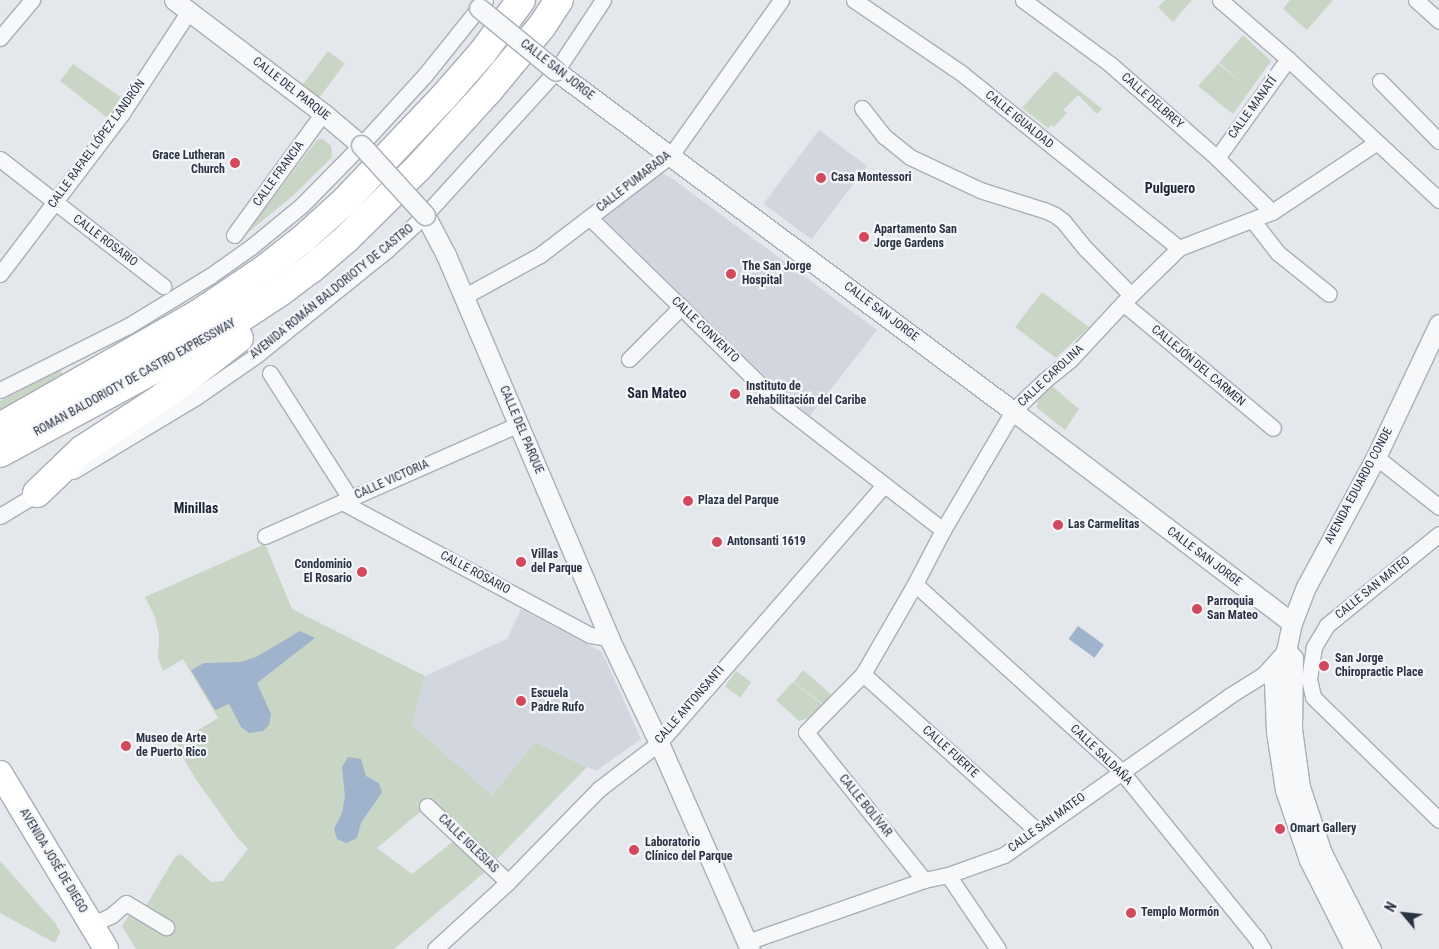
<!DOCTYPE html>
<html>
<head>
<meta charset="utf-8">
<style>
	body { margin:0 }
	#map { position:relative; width:1439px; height:949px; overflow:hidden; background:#e4e7ec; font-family:"Roboto Condensed",sans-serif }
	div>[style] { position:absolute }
	.built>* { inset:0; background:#d2d6de; transform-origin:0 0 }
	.green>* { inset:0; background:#c9d6c5; transform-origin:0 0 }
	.water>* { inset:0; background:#9fb4cc; transform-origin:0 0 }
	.roads { filter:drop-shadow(1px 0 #a9aeb7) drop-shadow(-1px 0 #a9aeb7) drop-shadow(0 1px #a9aeb7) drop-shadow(0 -1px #a9aeb7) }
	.minor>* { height:15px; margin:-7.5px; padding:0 7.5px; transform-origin:7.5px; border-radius:7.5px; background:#f7f8fa }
	.tertiary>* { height:19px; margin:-9.5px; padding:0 9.5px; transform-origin:9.5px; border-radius:9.5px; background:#f7f8fa }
	.primary>* { height:24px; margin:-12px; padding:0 12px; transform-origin:12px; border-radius:12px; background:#fff }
	.motorway>* { height:28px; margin:-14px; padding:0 14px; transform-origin:14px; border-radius:14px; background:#fff }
	.bridges { filter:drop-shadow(1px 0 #a9aeb7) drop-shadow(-1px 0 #a9aeb7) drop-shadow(0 1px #a9aeb7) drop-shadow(0 -1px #a9aeb7) }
	.tertiary-bridge>* { height:19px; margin:-9.5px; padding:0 9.5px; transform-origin:9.5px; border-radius:9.5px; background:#f7f8fa }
	.dots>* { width:14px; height:14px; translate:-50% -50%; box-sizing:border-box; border:2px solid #f4f6f9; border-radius:50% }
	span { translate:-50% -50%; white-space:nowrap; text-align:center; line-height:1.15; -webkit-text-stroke:4.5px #f4f6f9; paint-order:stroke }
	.street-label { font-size:12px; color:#2b3445 }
	.poi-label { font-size:12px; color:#2b3445; font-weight:700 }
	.right { translate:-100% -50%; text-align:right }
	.left { translate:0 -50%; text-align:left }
	.neighbourhood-label { font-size:14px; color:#1d2536; font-weight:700 }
	.north { position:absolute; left:1379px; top:889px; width:50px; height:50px; -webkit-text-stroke:4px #f4f6f9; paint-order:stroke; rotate:298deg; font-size:14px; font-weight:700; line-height:20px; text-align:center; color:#2b3445 }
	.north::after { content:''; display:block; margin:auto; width:18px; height:22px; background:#2b3445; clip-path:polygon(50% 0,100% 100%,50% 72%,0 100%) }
</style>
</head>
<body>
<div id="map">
	<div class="built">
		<i style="left:819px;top:130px;width:60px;height:92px;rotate:37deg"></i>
		<i style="clip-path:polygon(661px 173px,670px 177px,877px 330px,810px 416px,773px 384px,603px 218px,649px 178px)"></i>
		<i style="clip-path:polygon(521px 609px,602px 652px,641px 739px,596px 771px,535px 742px,492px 795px,412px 725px,425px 676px,507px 639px)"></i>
	</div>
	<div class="green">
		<i style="clip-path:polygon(1165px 0,1192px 0,1173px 22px,1158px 7px)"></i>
		<i style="clip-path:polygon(1290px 0,1333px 0,1307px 30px,1283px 9px)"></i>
		<i style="clip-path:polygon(1243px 35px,1271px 61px,1233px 114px,1198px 86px,1218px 64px,1243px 83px,1219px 63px)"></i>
		<i style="left:328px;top:51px;width:21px;height:42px;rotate:37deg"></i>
		<i style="clip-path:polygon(73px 64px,122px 98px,109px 119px,60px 81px)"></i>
		<i style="clip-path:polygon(1055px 71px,1102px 109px,1097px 114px,1078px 95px,1063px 110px,1067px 113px,1054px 127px,1051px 125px,1048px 128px,1022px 108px)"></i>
		<i style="clip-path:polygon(323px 139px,331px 146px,332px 157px,295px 194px,245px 235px,317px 140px)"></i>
		<i style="clip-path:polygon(1042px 292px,1089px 327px,1056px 358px,1015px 327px)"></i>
		<i style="clip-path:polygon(60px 369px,62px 374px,0 412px,0 401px)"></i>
		<i style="clip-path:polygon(1051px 385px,1079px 409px,1065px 430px,1037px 408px,1037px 402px)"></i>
		<i style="clip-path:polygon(265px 544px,292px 609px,425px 676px,412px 725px,492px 795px,535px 742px,587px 767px,496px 860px,432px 802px,377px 848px,412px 874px,455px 840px,486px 871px,394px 949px,136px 949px,122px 926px,130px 914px,138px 919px,175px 857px,181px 854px,211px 882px,223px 881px,248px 849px,237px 837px,197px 781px,175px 744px,218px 718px,183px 659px,163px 671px,158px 658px,159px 636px,155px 617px,145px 597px)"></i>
		<i style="clip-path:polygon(803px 670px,833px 696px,824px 705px,794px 682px)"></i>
		<i style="left:736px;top:671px;width:19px;height:19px;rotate:36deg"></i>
		<i style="clip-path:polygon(793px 682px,824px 706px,817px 715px,799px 721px,776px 700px)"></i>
		<i style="clip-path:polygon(0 861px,56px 924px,60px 932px,55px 943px,0 913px)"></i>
	</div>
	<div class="water">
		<i style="left:1078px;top:626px;width:32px;height:16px;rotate:36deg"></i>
		<i style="clip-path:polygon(300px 631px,315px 638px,257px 683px,271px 714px,269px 725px,263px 731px,249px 733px,241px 727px,229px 704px,215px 710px,191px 670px,204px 663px,240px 662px,256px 657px)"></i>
		<i style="clip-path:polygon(348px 757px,361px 759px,366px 776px,379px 783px,382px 792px,361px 823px,357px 838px,346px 843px,337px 839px,334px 829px,342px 813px,345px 797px,342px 767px)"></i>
	</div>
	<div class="roads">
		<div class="minor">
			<i style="left:854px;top:0;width:128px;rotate:34.2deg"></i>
			<i style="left:960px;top:72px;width:281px;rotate:38.8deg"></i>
			<i style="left:1023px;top:0;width:108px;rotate:36.3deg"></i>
			<i style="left:1110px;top:64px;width:142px;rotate:41.3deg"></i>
			<i style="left:1217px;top:158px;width:77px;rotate:44.5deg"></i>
			<i style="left:1220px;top:0;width:90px;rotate:40.9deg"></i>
			<i style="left:1288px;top:59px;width:207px;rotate:43deg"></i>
			<i style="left:1416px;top:0;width:31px;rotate:42deg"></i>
			<i style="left:0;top:38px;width:50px;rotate:-49.9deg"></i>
			<i style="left:1380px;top:81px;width:84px;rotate:45.5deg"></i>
			<i style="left:862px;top:108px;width:36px;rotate:52deg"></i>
			<i style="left:884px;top:136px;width:33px;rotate:39deg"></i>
			<i style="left:910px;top:157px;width:77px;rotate:25.2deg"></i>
			<i style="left:980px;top:190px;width:67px;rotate:17.4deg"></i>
			<i style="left:1044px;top:210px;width:12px;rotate:24deg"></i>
			<i style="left:1055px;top:215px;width:10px;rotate:37deg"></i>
			<i style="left:1063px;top:221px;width:36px;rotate:51deg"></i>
			<i style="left:1086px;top:249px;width:64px;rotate:45.6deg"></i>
			<i style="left:1217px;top:158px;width:122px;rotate:-54.4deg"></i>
			<i style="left:0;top:159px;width:207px;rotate:37.9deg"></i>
			<i style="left:590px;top:218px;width:266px;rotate:44.4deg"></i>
			<i style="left:780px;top:404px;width:206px;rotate:37.7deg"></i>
			<i style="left:1253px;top:221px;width:41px;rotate:52deg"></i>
			<i style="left:1278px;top:253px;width:65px;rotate:38.8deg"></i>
			<i style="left:234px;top:235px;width:151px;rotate:-53.9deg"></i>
			<i style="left:0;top:274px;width:202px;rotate:-52.8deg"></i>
			<i style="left:122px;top:113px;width:122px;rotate:-56.7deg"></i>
			<i style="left:463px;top:297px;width:88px;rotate:-28.6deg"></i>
			<i style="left:540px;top:255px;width:165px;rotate:-37.4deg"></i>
			<i style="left:671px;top:155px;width:190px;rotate:-54.6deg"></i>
			<i style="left:1123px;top:303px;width:195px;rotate:39.8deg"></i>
			<i style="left:629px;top:359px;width:74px;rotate:-45deg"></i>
			<i style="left:270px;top:373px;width:148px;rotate:57.4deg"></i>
			<i style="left:0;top:390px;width:143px;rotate:-26.6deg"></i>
			<i style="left:128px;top:326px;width:96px;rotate:-31.4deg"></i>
			<i style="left:210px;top:276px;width:50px;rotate:-35.3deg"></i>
			<i style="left:251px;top:247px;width:65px;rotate:-39.4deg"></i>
			<i style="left:301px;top:206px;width:86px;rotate:-45.5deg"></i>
			<i style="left:361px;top:145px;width:95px;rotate:-47.6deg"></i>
			<i style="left:425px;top:75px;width:96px;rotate:-51.3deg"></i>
			<i style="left:1376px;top:457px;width:80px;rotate:38.4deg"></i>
			<i style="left:73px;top:471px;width:144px;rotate:-31deg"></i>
			<i style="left:196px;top:397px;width:75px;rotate:-34.7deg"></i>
			<i style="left:258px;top:354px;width:167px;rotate:-38.9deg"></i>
			<i style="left:388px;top:249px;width:50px;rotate:-42.6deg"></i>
			<i style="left:425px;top:215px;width:195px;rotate:-47.7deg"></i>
			<i style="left:556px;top:71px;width:85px;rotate:-56.5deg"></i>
			<i style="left:342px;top:502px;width:281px;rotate:28.2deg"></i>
			<i style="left:590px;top:635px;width:19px;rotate:9deg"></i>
			<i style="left:0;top:516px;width:50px;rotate:-31.2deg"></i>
			<i style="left:1439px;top:534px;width:144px;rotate:140.9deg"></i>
			<i style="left:1327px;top:625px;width:26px;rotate:121deg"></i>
			<i style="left:1314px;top:647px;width:32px;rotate:99deg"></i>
			<i style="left:1309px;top:679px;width:18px;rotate:77deg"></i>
			<i style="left:1313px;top:697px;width:176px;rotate:44.3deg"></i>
			<i style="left:265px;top:536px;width:278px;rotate:-23.8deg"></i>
			<i style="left:915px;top:584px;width:278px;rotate:42.2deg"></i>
			<i style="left:1121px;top:771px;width:216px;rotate:51deg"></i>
			<i style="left:1257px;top:939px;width:12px;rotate:59deg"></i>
			<i style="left:863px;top:674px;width:233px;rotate:42deg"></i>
			<i style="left:427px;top:806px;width:111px;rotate:43.2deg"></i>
			<i style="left:948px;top:875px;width:89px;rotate:56deg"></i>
			<i style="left:924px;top:880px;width:189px;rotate:-128.6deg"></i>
			<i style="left:806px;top:732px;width:81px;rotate:-45.5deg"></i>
			<i style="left:863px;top:674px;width:104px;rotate:-60deg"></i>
			<i style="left:915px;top:584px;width:61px;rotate:-62.6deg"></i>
			<i style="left:943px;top:530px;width:138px;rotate:-59.5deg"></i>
			<i style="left:1013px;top:411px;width:43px;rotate:-44.1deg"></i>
			<i style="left:1044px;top:381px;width:33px;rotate:-39deg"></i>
			<i style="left:1070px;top:360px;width:78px;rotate:-47.1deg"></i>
			<i style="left:1123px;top:303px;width:78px;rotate:-44.5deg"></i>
			<i style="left:1179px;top:248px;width:100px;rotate:-21.2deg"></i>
			<i style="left:1272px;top:212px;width:125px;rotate:-33.6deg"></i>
			<i style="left:91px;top:925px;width:23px;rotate:-25deg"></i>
			<i style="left:112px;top:915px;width:18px;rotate:-41deg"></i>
			<i style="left:126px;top:903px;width:47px;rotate:31deg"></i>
			<i style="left:747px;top:942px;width:188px;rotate:-19.3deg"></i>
			<i style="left:924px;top:880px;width:25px;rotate:-12deg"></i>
			<i style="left:948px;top:875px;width:59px;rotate:-19.7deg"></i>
			<i style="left:1004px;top:855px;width:276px;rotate:-35.2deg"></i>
			<i style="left:1229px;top:696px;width:40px;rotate:-32deg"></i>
			<i style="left:1263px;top:675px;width:30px;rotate:-48deg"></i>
			<i style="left:435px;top:949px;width:99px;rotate:-42.5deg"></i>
			<i style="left:508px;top:882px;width:130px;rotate:-45.6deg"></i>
			<i style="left:599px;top:789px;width:76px;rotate:-37.5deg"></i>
			<i style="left:659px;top:743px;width:342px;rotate:-48.9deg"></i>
		</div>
		<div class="tertiary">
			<i style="left:174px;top:0;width:187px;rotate:37.2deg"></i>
			<i style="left:323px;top:113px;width:50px;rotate:40.1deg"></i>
			<i style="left:556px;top:71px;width:570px;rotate:36.65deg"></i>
			<i style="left:1013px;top:411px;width:350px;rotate:37.2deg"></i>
			<i style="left:425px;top:215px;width:45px;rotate:62.3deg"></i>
			<i style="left:446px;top:255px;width:416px;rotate:66.9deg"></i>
			<i style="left:609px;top:638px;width:116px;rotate:64.5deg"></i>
			<i style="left:659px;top:743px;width:225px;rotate:66.2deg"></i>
			<i style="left:1286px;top:651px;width:10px;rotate:45deg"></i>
			<i style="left:1293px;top:658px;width:71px;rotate:90.8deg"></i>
			<i style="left:1292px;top:729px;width:59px;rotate:82.1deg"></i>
			<i style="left:1300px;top:787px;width:70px;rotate:71.6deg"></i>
			<i style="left:1322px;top:853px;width:108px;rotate:63deg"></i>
			<i style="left:1354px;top:949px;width:100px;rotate:-116.8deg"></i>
			<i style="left:1309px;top:860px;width:74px;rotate:-108.9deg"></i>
			<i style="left:1285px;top:790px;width:60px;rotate:-98.7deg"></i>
			<i style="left:1276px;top:731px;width:49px;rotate:-92.3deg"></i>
			<i style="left:1274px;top:682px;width:33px;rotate:-69deg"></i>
			<i style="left:1286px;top:651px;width:29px;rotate:-78deg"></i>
			<i style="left:1292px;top:623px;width:39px;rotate:-69deg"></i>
			<i style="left:1306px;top:587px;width:148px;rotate:-61.7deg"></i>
			<i style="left:1376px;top:457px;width:147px;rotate:-64.7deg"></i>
		</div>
		<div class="primary">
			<i style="left:0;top:773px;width:205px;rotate:58.9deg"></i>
		</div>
		<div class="motorway">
			<i style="left:0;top:427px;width:228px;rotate:-29.7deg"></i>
			<i style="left:198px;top:314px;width:81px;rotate:-33.9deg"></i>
			<i style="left:265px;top:269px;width:48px;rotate:-38.3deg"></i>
			<i style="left:303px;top:239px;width:58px;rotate:-42.2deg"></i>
			<i style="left:346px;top:200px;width:139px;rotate:-46.5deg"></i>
			<i style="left:442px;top:99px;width:62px;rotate:-48.9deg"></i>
			<i style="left:483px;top:52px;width:64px;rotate:-53.8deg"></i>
			<i style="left:0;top:453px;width:229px;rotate:-28.5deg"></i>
			<i style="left:201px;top:344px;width:95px;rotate:-33.4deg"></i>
			<i style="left:280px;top:292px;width:39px;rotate:-37deg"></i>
			<i style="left:311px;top:269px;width:46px;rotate:-40.6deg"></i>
			<i style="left:346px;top:239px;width:101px;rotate:-44.6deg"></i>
			<i style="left:418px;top:168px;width:105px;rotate:-47.7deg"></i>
			<i style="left:489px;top:90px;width:83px;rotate:-50.4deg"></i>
			<i style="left:542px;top:26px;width:31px;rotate:-57deg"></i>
			<i style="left:37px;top:493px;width:62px;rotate:-43.7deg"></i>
			<i style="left:82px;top:450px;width:97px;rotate:-33.2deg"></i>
			<i style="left:163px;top:397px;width:96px;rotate:-37.8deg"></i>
		</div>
	</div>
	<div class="bridges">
		<div class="tertiary-bridge">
			<i style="left:479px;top:8px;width:99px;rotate:39.3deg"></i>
			<i style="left:361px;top:145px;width:95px;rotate:47.6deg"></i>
		</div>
	</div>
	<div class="dots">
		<i style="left:235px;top:163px;background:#d1495b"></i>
		<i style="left:821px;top:178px;background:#d1495b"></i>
		<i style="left:864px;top:237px;background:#d1495b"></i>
		<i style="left:731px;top:274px;background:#d1495b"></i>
		<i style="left:735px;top:394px;background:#d1495b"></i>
		<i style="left:688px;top:501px;background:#d1495b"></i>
		<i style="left:1058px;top:525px;background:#d1495b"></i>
		<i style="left:717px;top:542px;background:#d1495b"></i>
		<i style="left:521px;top:562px;background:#d1495b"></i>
		<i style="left:362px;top:572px;background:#d1495b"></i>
		<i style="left:1197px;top:609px;background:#d1495b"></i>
		<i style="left:1324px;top:666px;background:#d1495b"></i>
		<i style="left:521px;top:701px;background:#d1495b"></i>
		<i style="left:126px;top:746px;background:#d1495b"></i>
		<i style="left:1280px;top:829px;background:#d1495b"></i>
		<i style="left:634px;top:850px;background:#d1495b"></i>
		<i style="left:1131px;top:913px;background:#d1495b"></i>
	</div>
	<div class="street-label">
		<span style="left:557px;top:70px;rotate:38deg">CALLE SAN JORGE</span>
		<span style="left:291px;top:89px;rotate:38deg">CALLE DEL PARQUE</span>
		<span style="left:1152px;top:101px;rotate:41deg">CALLE DELBREY</span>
		<span style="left:1253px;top:108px;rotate:-54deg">CALLE MANATÍ</span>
		<span style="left:1019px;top:120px;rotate:39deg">CALLE IGUALDAD</span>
		<span style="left:97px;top:144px;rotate:-54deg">CALLE RAFAEL LÓPEZ LANDRÓN</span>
		<span style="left:279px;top:174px;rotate:-54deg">CALLE FRANCIA</span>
		<span style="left:634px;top:182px;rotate:-38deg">CALLE PUMARADA</span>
		<span style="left:105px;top:241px;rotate:37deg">CALLE ROSARIO</span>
		<span style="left:332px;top:292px;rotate:-39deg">AVENIDA ROMÁN BALDORIOTY DE CASTRO</span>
		<span style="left:881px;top:312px;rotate:37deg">CALLE SAN JORGE</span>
		<span style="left:705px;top:330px;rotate:44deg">CALLE CONVENTO</span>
		<span style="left:1198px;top:366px;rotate:40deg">CALLEJÓN DEL CARMEN</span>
		<span style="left:1051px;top:376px;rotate:-43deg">CALLE CAROLINA</span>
		<span style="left:135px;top:378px;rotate:-29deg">ROMAN BALDORIOTY DE CASTRO EXPRESSWAY</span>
		<span style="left:521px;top:430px;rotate:67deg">CALLE DEL PARQUE</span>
		<span style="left:392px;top:480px;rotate:-24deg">CALLE VICTORIA</span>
		<span style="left:1359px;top:486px;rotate:-62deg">AVENIDA EDUARDO CONDE</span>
		<span style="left:1204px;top:557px;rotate:37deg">CALLE SAN JORGE</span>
		<span style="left:475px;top:573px;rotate:28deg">CALLE ROSARIO</span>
		<span style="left:1373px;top:588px;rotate:-39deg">CALLE SAN MATEO</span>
		<span style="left:690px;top:705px;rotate:-49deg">CALLE ANTONSANTI</span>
		<span style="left:950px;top:752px;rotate:42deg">CALLE FUERTE</span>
		<span style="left:1101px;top:755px;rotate:44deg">CALLE SALDAÑA</span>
		<span style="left:865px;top:806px;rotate:51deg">CALLE BOLÍVAR</span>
		<span style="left:1047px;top:823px;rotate:-36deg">CALLE SAN MATEO</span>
		<span style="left:468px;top:844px;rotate:44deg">CALLE IGLESIAS</span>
		<span style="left:53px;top:861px;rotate:59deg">AVENIDA JOSÉ DE DIEGO</span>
	</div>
	<div class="poi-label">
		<span class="right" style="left:225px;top:163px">Grace Lutheran<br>Church</span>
		<span class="left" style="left:831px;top:178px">Casa Montessori</span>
		<span class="left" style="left:874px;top:237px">Apartamento San<br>Jorge Gardens</span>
		<span class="left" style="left:742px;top:274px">The San Jorge<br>Hospital</span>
		<span class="left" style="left:746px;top:394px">Instituto de<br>Rehabilitación del Caribe</span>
		<span class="left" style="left:698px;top:501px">Plaza del Parque</span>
		<span class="left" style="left:1068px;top:525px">Las Carmelitas</span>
		<span class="left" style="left:727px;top:542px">Antonsanti 1619</span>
		<span class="left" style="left:531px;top:562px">Villas<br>del Parque</span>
		<span class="right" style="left:352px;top:572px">Condominio<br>El Rosario</span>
		<span class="left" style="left:1207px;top:609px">Parroquia<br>San Mateo</span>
		<span class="left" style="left:1335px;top:666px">San Jorge<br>Chiropractic Place</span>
		<span class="left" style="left:531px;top:701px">Escuela<br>Padre Rufo</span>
		<span class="left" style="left:136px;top:746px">Museo de Arte<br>de Puerto Rico</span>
		<span class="left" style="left:1290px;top:829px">Omart Gallery</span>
		<span class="left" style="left:645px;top:850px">Laboratorio<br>Clínico del Parque</span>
		<span class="left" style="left:1141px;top:913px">Templo Mormón</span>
	</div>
	<div class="neighbourhood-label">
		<span style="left:1170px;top:188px">Pulguero</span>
		<span style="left:657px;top:393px">San Mateo</span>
		<span style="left:196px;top:508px">Minillas</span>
	</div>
	<div class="north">N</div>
</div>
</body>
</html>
